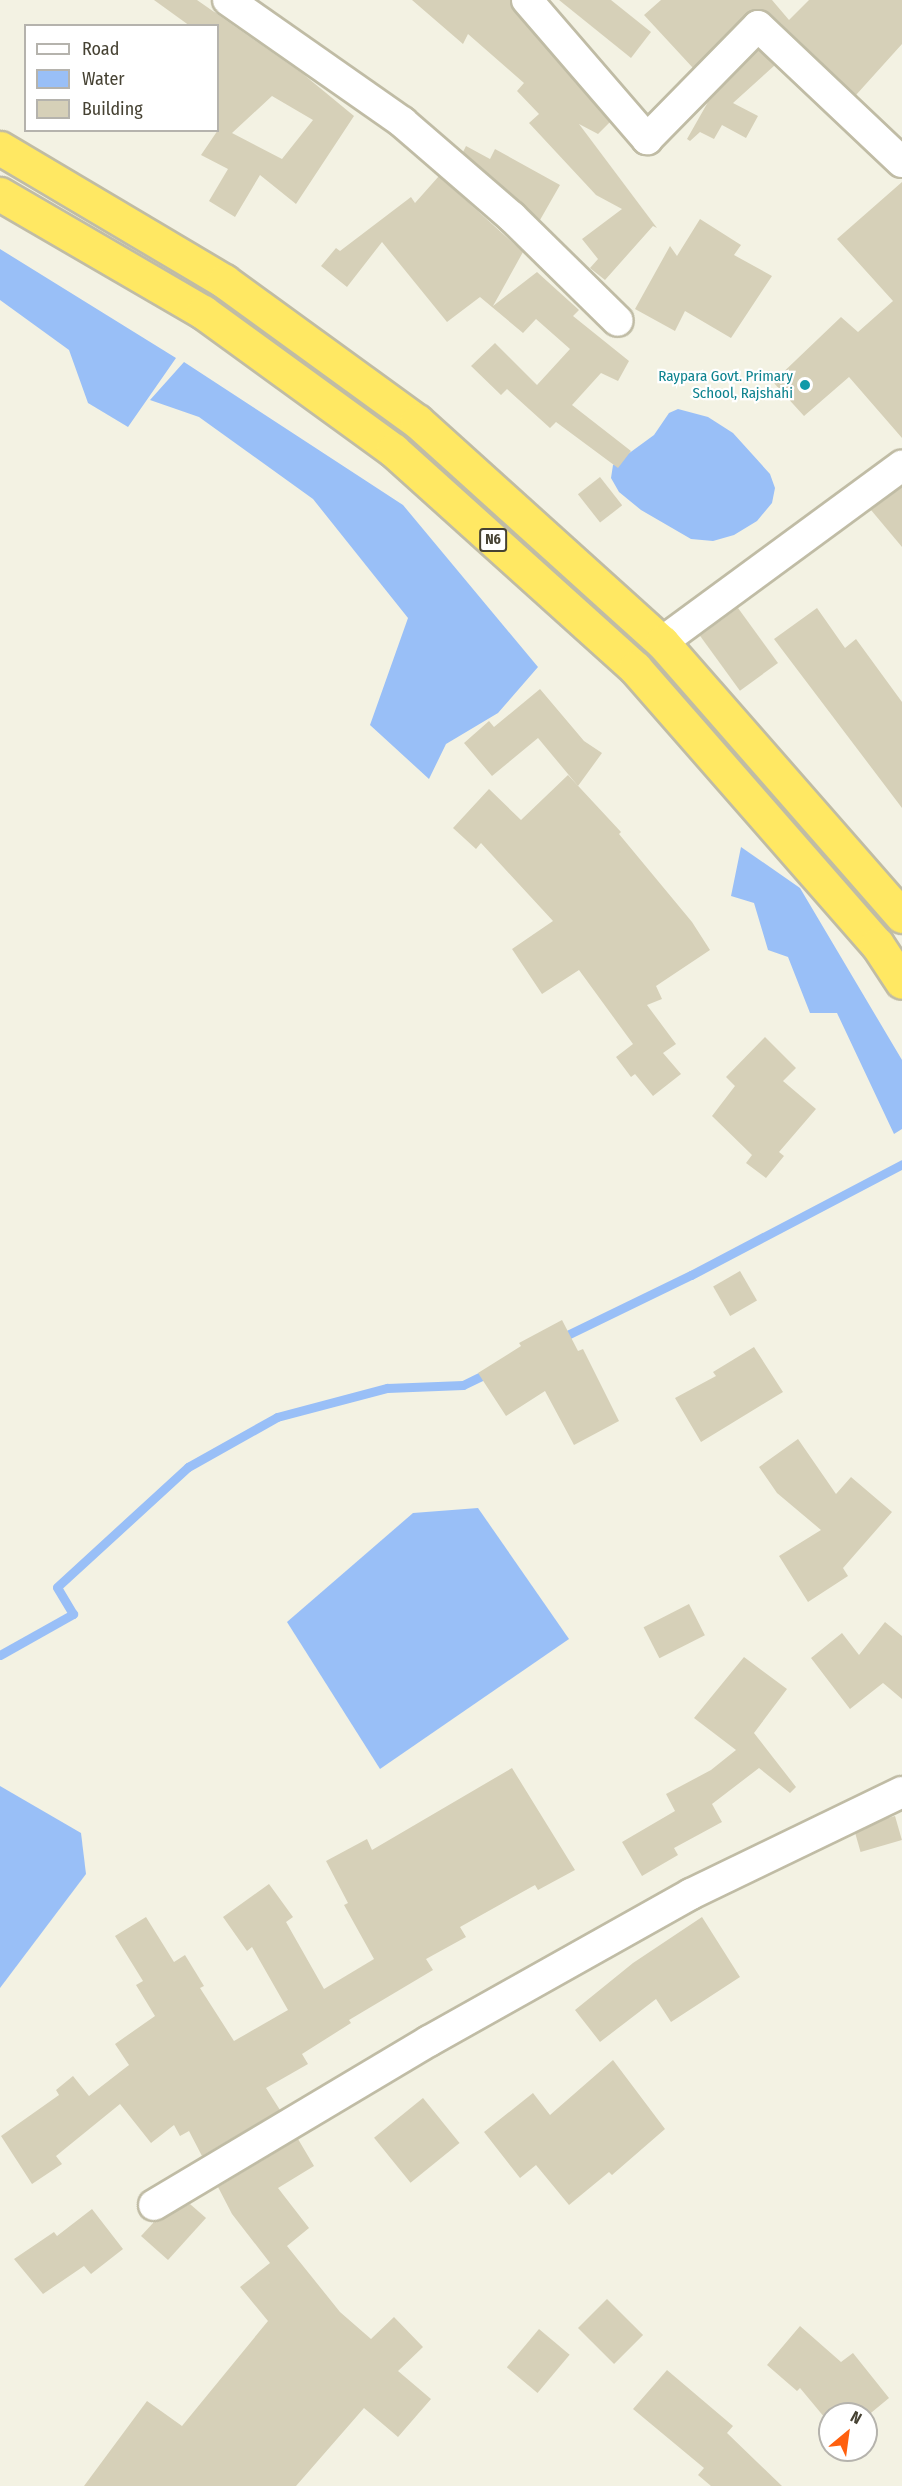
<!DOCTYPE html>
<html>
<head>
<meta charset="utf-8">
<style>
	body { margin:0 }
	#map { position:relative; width:902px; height:2486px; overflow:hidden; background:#f3f2e3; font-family:"Fira Sans Condensed",sans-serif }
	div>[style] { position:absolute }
	.water>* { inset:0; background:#99bff7 }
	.stream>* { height:9px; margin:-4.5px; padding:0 4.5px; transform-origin:4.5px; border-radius:4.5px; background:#99bff7 }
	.building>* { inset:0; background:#d6d0b8; transform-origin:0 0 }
	.roads { filter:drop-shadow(2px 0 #c0bca5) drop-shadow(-2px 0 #c0bca5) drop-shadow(0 2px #c0bca5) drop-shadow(0 -2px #c0bca5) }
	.street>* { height:30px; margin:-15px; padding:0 15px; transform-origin:15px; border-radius:15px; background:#fff }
	.highway>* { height:33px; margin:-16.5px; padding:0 16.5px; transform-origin:16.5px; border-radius:16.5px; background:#ffe863 }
	.dots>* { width:16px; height:16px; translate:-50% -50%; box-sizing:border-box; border:3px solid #fff; border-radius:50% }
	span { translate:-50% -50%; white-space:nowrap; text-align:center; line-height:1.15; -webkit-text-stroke:4.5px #fff; paint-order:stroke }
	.shield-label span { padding:2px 4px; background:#fff; border:2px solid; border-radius:4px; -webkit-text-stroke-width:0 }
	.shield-label { font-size:14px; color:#464233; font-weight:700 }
	.culture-label { font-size:15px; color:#0d838f }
	.right { translate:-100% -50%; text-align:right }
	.legend { position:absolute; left:24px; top:24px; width:195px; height:108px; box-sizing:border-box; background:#fff; border:2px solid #b5b3ad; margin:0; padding:8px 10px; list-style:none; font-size:18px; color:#464233 }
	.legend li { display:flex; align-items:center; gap:12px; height:30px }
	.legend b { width:30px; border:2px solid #b5b3ad }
	.north { position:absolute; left:818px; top:2402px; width:60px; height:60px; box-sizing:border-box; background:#fff; border:2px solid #b5b3ad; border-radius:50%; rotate:29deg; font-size:16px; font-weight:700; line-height:24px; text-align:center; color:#464233 }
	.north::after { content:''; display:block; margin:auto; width:21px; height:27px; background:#ff600f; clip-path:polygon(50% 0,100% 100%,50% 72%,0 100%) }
</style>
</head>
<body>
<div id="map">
	<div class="water">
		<i style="clip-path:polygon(0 249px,176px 358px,128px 427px,88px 403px,69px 350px,0 300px)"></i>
		<i style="clip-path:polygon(184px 362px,403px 505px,538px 667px,498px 713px,446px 744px,429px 779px,370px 725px,408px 618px,313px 499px,199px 417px,150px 400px)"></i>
		<i style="clip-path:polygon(678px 409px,708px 417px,733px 433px,770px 474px,775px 488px,772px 503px,757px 521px,734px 535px,713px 541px,691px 539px,641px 510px,619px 492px,611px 478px,613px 465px,654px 435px,669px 413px)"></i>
		<i style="clip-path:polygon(741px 847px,800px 888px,902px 1060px,902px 1129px,894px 1134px,837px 1013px,810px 1013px,788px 957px,768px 950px,754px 903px,731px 896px)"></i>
		<i style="clip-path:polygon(478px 1508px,569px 1639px,380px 1769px,287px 1622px,413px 1513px)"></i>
		<i style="clip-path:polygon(0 1786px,81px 1833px,86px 1874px,0 1988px)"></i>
	</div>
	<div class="stream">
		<i style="left:559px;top:1339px;width:147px;rotate:-25.9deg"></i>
		<i style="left:691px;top:1275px;width:238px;rotate:-27.7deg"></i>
		<i style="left:0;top:1655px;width:84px;rotate:-29.3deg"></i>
		<i style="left:73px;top:1614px;width:31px;rotate:-121deg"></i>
		<i style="left:57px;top:1587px;width:178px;rotate:-42.5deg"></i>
		<i style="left:188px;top:1467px;width:102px;rotate:-29.3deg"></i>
		<i style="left:277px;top:1417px;width:114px;rotate:-14.8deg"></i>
		<i style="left:387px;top:1388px;width:76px;rotate:-2.3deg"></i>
		<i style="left:463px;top:1385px;width:30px;rotate:-26deg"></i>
	</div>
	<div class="building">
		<i style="clip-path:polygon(evenodd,154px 0,197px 0,303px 74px,354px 116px,296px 204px,260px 175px,235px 217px,209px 201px,228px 169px,201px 155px,218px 130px,218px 26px,190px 26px,154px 0,272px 96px,313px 120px,282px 159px,232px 133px,272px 96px)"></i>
		<i style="clip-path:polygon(412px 0,510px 0,514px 11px,610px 122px,598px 134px,579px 124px,657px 228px,653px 226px,605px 280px,590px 268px,598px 259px,582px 239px,622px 209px,596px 195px,529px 123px,539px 114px,517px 91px,524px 83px,468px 34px,463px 44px)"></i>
		<i style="clip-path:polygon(559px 0,611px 0,651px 32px,631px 58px)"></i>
		<i style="clip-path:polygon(661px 0,772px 0,789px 20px,809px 0,902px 0,902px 44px,856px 95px,770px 13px,754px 9px,693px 68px,644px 15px)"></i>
		<i style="clip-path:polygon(758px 50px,775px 65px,733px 103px,758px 116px,746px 138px,722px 125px,714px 139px,700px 132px,690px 141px,687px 139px,708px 102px)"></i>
		<i style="clip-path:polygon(466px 146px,490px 159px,495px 149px,560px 185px,540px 220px,463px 152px)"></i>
		<i style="clip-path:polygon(439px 176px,523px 252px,493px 306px,537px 272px,579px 310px,573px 316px,629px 361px,618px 381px,601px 373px,572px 405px,631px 451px,618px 468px,556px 422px,550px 428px,507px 389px,501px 395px,471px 366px,495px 343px,537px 385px,570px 349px,536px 319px,523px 333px,480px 297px,447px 322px,382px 242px,347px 287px,321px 266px,336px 248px,340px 251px,411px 197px,415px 203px)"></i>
		<i style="clip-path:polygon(902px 182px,902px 438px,849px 377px,804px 416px,773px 382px,841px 317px,858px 332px,893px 301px,837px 239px)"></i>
		<i style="clip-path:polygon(700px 219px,741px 245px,734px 255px,772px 276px,731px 338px,685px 311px,675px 331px,635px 309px,670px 246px,677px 256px)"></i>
		<i style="left:600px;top:477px;width:36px;height:28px;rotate:52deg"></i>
		<i style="clip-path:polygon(902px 487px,902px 547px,871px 510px)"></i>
		<i style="left:738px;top:608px;width:68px;height:47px;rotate:54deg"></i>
		<i style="clip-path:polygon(817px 608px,845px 648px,856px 639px,902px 702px,902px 808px,774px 639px)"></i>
		<i style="clip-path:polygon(540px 689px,584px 741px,602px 753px,578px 786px,538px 738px,492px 776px,464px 743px,489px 721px,494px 727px)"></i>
		<i style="clip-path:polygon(568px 775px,621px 832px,619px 834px,692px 922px,710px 950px,656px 986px,662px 999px,647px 1005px,676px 1044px,663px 1053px,681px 1074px,653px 1096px,635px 1074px,631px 1077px,616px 1057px,633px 1044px,579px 970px,542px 994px,512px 949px,553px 921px,481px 843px,476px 849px,453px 828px,489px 789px,521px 820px)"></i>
		<i style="clip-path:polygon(765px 1037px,796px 1068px,783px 1081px,816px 1109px,779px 1152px,784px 1156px,766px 1178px,746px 1163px,752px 1155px,712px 1116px,735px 1086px,726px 1077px)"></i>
		<i style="left:740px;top:1271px;width:34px;height:31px;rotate:60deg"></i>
		<i style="clip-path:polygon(562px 1320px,578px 1351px,583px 1349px,619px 1421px,574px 1445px,545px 1391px,506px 1416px,478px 1373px,521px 1346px,519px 1343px)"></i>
		<i style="clip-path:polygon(754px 1347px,783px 1392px,701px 1442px,675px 1398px,716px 1376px,713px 1372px)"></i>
		<i style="clip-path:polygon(798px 1439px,836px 1494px,851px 1477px,892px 1512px,843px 1568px,848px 1576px,808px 1602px,779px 1556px,821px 1530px,777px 1493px,759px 1467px)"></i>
		<i style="left:689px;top:1604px;width:35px;height:51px;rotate:63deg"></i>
		<i style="clip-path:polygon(885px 1622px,902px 1636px,902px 1699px,883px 1683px,850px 1709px,811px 1658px,842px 1633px,859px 1655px)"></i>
		<i style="clip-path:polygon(744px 1657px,787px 1689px,754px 1733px,796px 1787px,790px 1793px,759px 1768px,712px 1804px,722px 1822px,674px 1848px,678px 1855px,642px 1876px,622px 1842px,675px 1811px,666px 1794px,711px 1770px,736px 1750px,694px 1718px)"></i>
		<i style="clip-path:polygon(512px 1768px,575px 1870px,538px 1890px,535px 1885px,460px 1927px,466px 1937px,426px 1959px,433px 1970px,349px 2020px,351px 2023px,302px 2054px,308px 2064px,266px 2088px,280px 2110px,202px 2156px,189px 2131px,180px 2136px,174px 2125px,151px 2143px,120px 2104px,56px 2156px,62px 2164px,32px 2184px,1px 2136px,59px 2095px,56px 2090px,73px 2076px,89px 2096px,129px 2065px,115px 2044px,155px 2016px,136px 1985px,143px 1981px,115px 1936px,146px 1917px,174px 1962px,185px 1955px,204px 1986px,200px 1988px,234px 2041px,288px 2010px,252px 1947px,247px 1951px,223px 1917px,269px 1884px,293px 1917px,286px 1922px,324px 1989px,374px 1959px,344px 1905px,348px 1903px,326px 1861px,367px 1839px,372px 1850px)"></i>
		<i style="left:895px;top:1816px;width:25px;height:43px;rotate:74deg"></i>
		<i style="clip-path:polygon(702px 1917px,740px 1977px,671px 2022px,656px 1999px,600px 2042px,575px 2010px,633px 1963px)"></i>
		<i style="clip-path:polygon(613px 2060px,665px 2129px,612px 2175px,609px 2172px,569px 2205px,536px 2165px,520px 2178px,484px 2132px,533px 2093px,550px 2115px)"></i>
		<i style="left:423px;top:2098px;width:58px;height:63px;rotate:51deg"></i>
		<i style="clip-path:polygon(298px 2139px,314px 2166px,278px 2188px,309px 2228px,287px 2246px,340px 2312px,371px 2339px,394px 2317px,423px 2347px,398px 2371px,431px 2399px,398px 2437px,364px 2408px,296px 2486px,84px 2486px,147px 2401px,182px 2426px,268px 2321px,240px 2287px,270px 2263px,232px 2214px,218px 2187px)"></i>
		<i style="clip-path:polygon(190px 2204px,206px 2218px,168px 2260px,141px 2236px,154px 2222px)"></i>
		<i style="clip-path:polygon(92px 2209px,123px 2249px,91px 2274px,84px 2266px,43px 2294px,14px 2259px,54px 2232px,57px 2236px)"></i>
		<i style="left:607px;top:2299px;width:51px;height:41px;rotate:45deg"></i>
		<i style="clip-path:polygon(800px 2326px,841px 2362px,853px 2353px,889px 2398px,866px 2417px,830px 2414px,830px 2424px,800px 2388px,797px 2391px,767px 2365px)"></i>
		<i style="left:539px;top:2329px;width:40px;height:50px;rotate:40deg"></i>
		<i style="clip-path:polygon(667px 2370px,733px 2426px,727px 2433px,782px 2486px,711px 2486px,698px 2475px,704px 2468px,633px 2409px)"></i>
	</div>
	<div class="roads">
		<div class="street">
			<i style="left:228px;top:0;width:213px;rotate:35deg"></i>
			<i style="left:402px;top:122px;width:145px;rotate:40.8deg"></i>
			<i style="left:512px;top:217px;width:148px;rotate:44.5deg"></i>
			<i style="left:527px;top:0;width:184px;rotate:49.2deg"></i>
			<i style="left:647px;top:139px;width:158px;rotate:-45.5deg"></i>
			<i style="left:758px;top:26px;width:198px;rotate:43.4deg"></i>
			<i style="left:662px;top:642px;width:298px;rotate:-36.3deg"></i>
			<i style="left:154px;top:2205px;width:320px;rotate:-30.8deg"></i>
			<i style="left:429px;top:2041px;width:300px;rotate:-29.3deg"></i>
			<i style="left:691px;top:1894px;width:234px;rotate:-25.8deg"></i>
		</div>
		<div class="highway">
			<i style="left:0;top:148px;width:261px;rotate:30.7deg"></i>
			<i style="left:224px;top:281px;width:238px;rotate:36deg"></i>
			<i style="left:417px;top:421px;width:330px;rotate:42.1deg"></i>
			<i style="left:662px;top:642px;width:364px;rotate:48.8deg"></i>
			<i style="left:0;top:194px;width:235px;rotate:30.2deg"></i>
			<i style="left:203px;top:312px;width:235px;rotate:36deg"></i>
			<i style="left:393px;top:450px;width:326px;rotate:42deg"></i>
			<i style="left:635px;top:668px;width:367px;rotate:48.8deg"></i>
			<i style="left:877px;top:944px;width:45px;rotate:56.7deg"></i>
		</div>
	</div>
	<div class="dots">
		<i style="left:805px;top:385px;background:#0f9aa8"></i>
	</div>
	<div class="shield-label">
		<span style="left:493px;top:540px">N6</span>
	</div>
	<div class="culture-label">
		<span class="right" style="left:793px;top:385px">Raypara Govt. Primary<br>School, Rajshahi</span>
	</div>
	<ul class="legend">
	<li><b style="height:8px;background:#fff"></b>Road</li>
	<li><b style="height:16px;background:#99bff7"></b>Water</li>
	<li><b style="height:16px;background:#d6d0b8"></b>Building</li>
	</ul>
	<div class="north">N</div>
</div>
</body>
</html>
